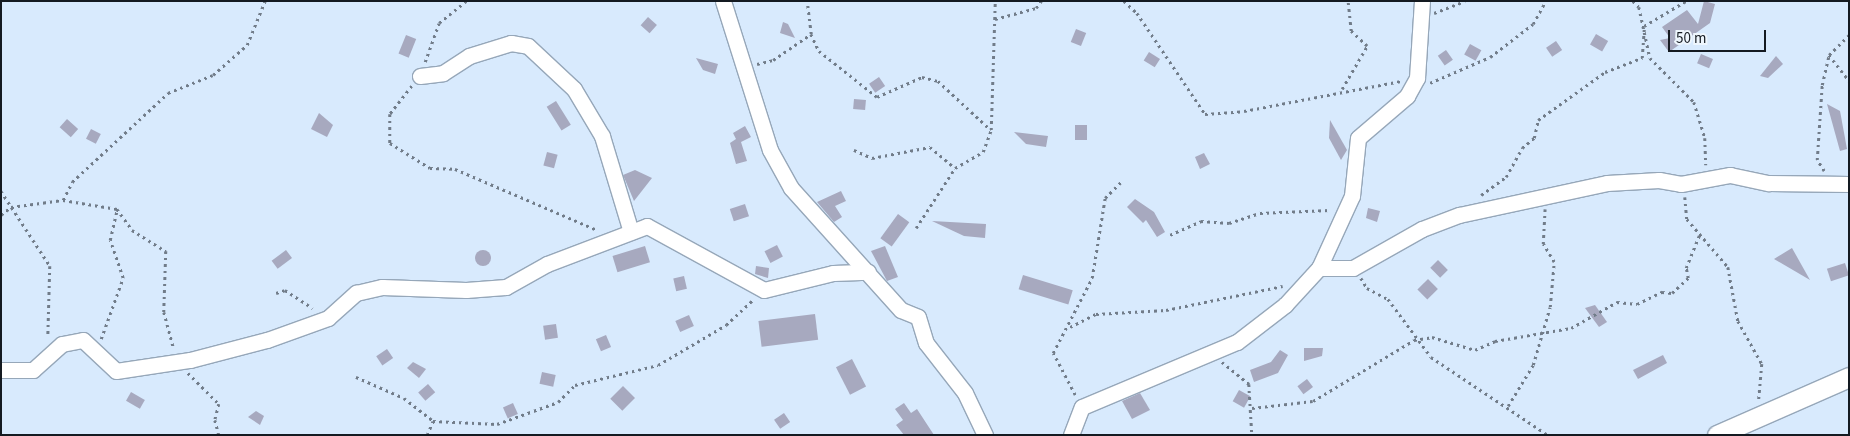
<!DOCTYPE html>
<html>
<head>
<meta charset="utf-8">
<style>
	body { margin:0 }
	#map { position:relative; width:1850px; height:436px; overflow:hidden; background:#d8eafd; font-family:"Source Sans 3",sans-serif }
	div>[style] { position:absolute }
	.building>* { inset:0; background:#a7a9bf; transform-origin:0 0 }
	.round { border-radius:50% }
	.path>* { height:2.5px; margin-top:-1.25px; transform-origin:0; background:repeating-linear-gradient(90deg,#717c89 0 2.5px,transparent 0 6.5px) }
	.roads { filter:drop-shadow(1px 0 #96a7b9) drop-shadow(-1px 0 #96a7b9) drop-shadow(0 1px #96a7b9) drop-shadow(0 -1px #96a7b9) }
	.minor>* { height:15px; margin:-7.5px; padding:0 7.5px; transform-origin:7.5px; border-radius:7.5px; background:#fff }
	.tertiary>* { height:19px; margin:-9.5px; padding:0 9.5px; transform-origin:9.5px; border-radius:9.5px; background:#fff }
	span { translate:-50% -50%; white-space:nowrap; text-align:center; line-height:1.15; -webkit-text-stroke:4px #eef6fd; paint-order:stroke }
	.frame { position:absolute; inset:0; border:2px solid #141a21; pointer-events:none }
	.scale { position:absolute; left:1668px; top:30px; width:98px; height:22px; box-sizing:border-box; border:2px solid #141a21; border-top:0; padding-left:6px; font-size:15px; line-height:18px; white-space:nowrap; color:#141a21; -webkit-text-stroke:4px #eef6fd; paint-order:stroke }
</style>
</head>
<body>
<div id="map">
	<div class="building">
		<i style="clip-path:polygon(1704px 1px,1715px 4px,1710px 23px,1669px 52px,1660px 40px,1670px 38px,1662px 27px,1687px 10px,1698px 24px)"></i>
		<i style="left:648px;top:17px;width:12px;height:11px;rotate:42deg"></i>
		<i style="clip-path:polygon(783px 22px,788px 24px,795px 38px,780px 33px)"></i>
		<i style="left:1076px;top:29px;width:11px;height:14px;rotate:22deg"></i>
		<i style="left:1596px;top:34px;width:14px;height:12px;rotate:30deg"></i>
		<i style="left:406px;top:35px;width:11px;height:20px;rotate:22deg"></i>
		<i style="left:1556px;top:41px;width:11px;height:12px;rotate:56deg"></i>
		<i style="left:1470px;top:44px;width:13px;height:12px;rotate:29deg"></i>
		<i style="left:1446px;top:50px;width:12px;height:10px;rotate:55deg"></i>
		<i style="left:1149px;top:52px;width:13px;height:10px;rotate:32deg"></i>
		<i style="left:1701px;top:54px;width:13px;height:10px;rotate:23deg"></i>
		<i style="clip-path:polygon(1776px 56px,1783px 64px,1768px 78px,1760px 76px)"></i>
		<i style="clip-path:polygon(696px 58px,718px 64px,715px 74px,703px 70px)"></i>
		<i style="left:879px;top:77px;width:11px;height:12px;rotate:56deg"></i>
		<i style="left:854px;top:99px;width:12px;height:10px;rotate:5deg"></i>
		<i style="left:556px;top:101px;width:28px;height:11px;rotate:58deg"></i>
		<i style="clip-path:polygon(1827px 104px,1840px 111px,1847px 149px,1840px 151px)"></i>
		<i style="clip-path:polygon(319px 113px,333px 125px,327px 137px,311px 129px)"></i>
		<i style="left:67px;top:119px;width:15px;height:11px;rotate:42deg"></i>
		<i style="clip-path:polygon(1330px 120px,1347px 150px,1341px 160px,1329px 138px)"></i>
		<i style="left:1087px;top:125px;width:15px;height:12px;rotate:90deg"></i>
		<i style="clip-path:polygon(745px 126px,751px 137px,741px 142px,747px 161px,736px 164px,730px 143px,736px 139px,733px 133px)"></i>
		<i style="left:91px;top:129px;width:11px;height:11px;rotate:27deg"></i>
		<i style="clip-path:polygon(1014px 132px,1048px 136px,1046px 147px,1026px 144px)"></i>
		<i style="left:547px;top:152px;width:11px;height:14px;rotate:15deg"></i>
		<i style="clip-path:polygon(1204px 153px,1210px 164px,1200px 169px,1195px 157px)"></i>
		<i style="clip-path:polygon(635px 170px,652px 178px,634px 201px,623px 175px)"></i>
		<i style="clip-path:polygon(841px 191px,846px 201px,835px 206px,842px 217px,834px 222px,817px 202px)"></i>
		<i style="clip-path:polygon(1135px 199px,1154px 212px,1165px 232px,1157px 237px,1146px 220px,1143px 223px,1127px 207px)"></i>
		<i style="left:745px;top:204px;width:13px;height:16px;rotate:72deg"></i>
		<i style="clip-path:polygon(1368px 208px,1380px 211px,1377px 222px,1366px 218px)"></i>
		<i style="left:898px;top:214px;width:14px;height:30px;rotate:36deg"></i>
		<i style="clip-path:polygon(932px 221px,986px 224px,985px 238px,964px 236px)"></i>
		<i style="left:777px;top:245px;width:13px;height:14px;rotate:63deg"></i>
		<i style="left:645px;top:246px;width:17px;height:34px;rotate:73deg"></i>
		<i style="clip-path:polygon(885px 246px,898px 277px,887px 281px,871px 251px)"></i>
		<i style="clip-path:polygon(1792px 248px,1810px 280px,1774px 259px)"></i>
		<i style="left:286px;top:250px;width:10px;height:18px;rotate:53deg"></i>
		<i class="round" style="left:475px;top:250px;width:16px;height:16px"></i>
		<i style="left:1438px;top:260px;width:14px;height:11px;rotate:45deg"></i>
		<i style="left:1845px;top:263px;width:13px;height:19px;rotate:72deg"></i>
		<i style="clip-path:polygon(756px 266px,769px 268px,768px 278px,755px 274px)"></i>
		<i style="left:1023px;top:275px;width:52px;height:15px;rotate:17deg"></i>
		<i style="left:684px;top:276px;width:13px;height:11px;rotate:77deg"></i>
		<i style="left:1428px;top:279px;width:14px;height:15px;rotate:45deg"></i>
		<i style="clip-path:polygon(1595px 305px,1607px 322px,1599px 327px,1585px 308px)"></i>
		<i style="left:815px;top:314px;width:26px;height:57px;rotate:83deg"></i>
		<i style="left:689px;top:315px;width:12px;height:15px;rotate:66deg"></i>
		<i style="left:556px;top:324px;width:14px;height:13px;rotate:82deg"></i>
		<i style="left:606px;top:335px;width:13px;height:11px;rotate:67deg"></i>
		<i style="clip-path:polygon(1304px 348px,1323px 348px,1322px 356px,1304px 361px)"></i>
		<i style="left:387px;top:349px;width:11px;height:13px;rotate:56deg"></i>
		<i style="clip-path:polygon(1280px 350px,1288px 355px,1278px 373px,1254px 382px,1250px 370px,1271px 362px)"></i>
		<i style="clip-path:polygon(1663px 355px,1667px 363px,1638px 379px,1633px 370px)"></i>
		<i style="left:852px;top:359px;width:31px;height:18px;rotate:63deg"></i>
		<i style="clip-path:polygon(413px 362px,426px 369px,419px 378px,407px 368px)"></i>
		<i style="left:542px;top:372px;width:14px;height:12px;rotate:12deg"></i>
		<i style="left:1307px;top:379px;width:10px;height:12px;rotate:53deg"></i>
		<i style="left:428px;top:384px;width:11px;height:13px;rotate:49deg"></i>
		<i style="left:623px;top:386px;width:17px;height:18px;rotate:45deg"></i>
		<i style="left:1239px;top:390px;width:13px;height:13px;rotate:29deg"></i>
		<i style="left:131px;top:392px;width:16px;height:10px;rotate:30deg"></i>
		<i style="clip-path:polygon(1140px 393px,1150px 410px,1132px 419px,1122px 401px)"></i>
		<i style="left:513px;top:403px;width:12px;height:11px;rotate:66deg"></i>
		<i style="clip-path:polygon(904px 403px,911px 413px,917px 409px,934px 435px,904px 435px,896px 425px,903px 420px,895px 409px)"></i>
		<i style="clip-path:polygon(256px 411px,264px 416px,260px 425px,248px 417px)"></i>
		<i style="left:784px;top:413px;width:11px;height:12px;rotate:56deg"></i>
	</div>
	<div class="path">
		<i style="left:1124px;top:1px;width:18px;rotate:43deg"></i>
		<i style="left:1137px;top:13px;width:122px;rotate:56deg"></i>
		<i style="left:1205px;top:114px;width:39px;rotate:-4deg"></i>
		<i style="left:1244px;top:111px;width:160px;rotate:-10.8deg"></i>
		<i style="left:1470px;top:1px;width:40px"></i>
		<i style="left:1633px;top:1px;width:8px;rotate:45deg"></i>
		<i style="left:1639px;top:7px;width:52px;rotate:77.8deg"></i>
		<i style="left:1650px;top:58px;width:62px;rotate:45deg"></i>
		<i style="left:1694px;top:102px;width:38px;rotate:73deg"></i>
		<i style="left:1705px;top:138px;width:27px;rotate:88deg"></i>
		<i style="left:1434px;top:13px;width:33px;rotate:-21deg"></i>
		<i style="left:995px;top:19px;width:42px;rotate:-15deg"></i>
		<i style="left:1036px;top:8px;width:9px;rotate:-54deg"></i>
		<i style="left:811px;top:34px;width:19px;rotate:65deg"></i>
		<i style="left:819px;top:51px;width:74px;rotate:38.4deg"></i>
		<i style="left:877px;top:97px;width:49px;rotate:-24deg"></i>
		<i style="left:922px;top:77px;width:16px;rotate:14deg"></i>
		<i style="left:938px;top:81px;width:72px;rotate:42.8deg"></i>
		<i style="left:1829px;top:55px;width:33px;rotate:52deg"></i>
		<i style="left:425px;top:62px;width:41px;rotate:-70.3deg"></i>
		<i style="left:439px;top:23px;width:35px;rotate:-39deg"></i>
		<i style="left:757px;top:64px;width:16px;rotate:-14deg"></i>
		<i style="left:773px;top:60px;width:46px;rotate:-34.4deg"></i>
		<i style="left:811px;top:34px;width:33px;rotate:-97deg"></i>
		<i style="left:1430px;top:83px;width:65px;rotate:-23.4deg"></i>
		<i style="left:1490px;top:57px;width:54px;rotate:-37.5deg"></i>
		<i style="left:1533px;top:24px;width:26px;rotate:-61deg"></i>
		<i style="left:412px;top:86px;width:36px;rotate:128deg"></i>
		<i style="left:390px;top:114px;width:29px;rotate:90deg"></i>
		<i style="left:390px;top:143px;width:47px;rotate:32deg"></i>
		<i style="left:430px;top:168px;width:25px;rotate:2deg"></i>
		<i style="left:455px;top:169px;width:155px;rotate:23.2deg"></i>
		<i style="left:1342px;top:89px;width:50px;rotate:-59.8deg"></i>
		<i style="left:1367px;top:46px;width:22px;rotate:-137deg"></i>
		<i style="left:1351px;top:31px;width:30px;rotate:-96deg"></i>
		<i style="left:854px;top:150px;width:20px;rotate:24deg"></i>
		<i style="left:872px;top:158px;width:59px;rotate:-10.7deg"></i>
		<i style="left:930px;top:147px;width:33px;rotate:40deg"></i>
		<i style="left:1824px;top:171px;width:13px;rotate:-122deg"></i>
		<i style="left:1817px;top:160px;width:75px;rotate:-86.2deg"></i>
		<i style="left:1822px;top:85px;width:31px;rotate:-77deg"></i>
		<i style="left:1829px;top:55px;width:28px;rotate:-45deg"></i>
		<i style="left:1px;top:191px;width:90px;rotate:56.8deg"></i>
		<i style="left:50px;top:266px;width:71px;rotate:91.6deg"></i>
		<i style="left:1481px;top:195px;width:31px;rotate:-36deg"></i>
		<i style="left:1506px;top:177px;width:33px;rotate:-61deg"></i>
		<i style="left:1522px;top:148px;width:16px;rotate:-40deg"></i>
		<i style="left:1534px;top:138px;width:18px;rotate:-77deg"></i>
		<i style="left:1538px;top:120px;width:82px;rotate:-35.6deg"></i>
		<i style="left:1605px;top:72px;width:40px;rotate:-21deg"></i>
		<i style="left:1642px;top:58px;width:32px;rotate:-86deg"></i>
		<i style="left:1644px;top:26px;width:49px;rotate:-30.8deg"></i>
		<i style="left:1685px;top:197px;width:22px;rotate:85deg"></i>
		<i style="left:1687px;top:219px;width:63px;rotate:49.5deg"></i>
		<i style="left:1728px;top:267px;width:55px;rotate:79.5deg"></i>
		<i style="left:1738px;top:321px;width:49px;rotate:60.8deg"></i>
		<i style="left:1762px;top:364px;width:36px;rotate:95deg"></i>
		<i style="left:63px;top:200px;width:20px;rotate:-63deg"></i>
		<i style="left:72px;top:182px;width:131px;rotate:-42.8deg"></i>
		<i style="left:168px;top:93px;width:48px;rotate:-21.8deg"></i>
		<i style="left:213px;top:75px;width:45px;rotate:-41.4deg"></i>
		<i style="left:247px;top:45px;width:48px;rotate:-67.8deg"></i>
		<i style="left:1px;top:215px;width:13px;rotate:-39deg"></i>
		<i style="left:11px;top:207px;width:52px;rotate:-7.7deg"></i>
		<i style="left:63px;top:200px;width:55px;rotate:9.5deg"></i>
		<i style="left:117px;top:209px;width:26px;rotate:54deg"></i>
		<i style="left:132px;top:230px;width:40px;rotate:32deg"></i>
		<i style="left:166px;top:251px;width:61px;rotate:91.9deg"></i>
		<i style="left:164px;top:312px;width:38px;rotate:75deg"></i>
		<i style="left:916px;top:228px;width:72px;rotate:-57deg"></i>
		<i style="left:955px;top:168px;width:32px;rotate:-30deg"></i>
		<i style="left:983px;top:152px;width:23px;rotate:-70deg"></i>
		<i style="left:991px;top:130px;width:129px;rotate:-88.2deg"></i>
		<i style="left:1170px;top:235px;width:34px;rotate:-24deg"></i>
		<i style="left:1201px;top:221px;width:28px;rotate:4deg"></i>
		<i style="left:1229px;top:223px;width:33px;rotate:-18deg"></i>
		<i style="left:1260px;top:213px;width:70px;rotate:-2.5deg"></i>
		<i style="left:1361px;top:278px;width:12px;rotate:59deg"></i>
		<i style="left:1367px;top:288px;width:24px;rotate:28deg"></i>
		<i style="left:1388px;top:299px;width:72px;rotate:53.4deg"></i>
		<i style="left:1431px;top:357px;width:141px;rotate:33.7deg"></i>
		<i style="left:276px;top:293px;width:9px;rotate:-18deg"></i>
		<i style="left:285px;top:290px;width:33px;rotate:33deg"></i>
		<i style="left:1070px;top:327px;width:29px;rotate:-27deg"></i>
		<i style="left:1096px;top:314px;width:70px;rotate:-3.3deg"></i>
		<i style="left:1166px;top:310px;width:119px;rotate:-11.6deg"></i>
		<i style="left:101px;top:339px;width:65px;rotate:-70.2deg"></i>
		<i style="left:123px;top:278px;width:40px;rotate:-108.9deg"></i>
		<i style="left:110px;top:240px;width:32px;rotate:-77deg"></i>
		<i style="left:1222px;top:362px;width:35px;rotate:39deg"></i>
		<i style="left:1249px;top:384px;width:51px;rotate:86.6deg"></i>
		<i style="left:188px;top:373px;width:44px;rotate:45deg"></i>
		<i style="left:219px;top:404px;width:16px;rotate:104deg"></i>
		<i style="left:215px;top:420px;width:16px;rotate:75deg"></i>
		<i style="left:356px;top:377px;width:52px;rotate:23.6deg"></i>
		<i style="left:404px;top:398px;width:37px;rotate:38deg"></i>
		<i style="left:1075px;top:395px;width:47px;rotate:-117.6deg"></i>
		<i style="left:1053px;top:353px;width:85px;rotate:-62.5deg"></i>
		<i style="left:1092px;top:278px;width:81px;rotate:-80.8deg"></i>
		<i style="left:1105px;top:198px;width:23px;rotate:-45deg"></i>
		<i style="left:1508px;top:406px;width:48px;rotate:-58.6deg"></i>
		<i style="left:1533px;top:365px;width:60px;rotate:-73.7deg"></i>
		<i style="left:1550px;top:307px;width:45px;rotate:-84.9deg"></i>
		<i style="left:1554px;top:262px;width:21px;rotate:-121deg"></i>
		<i style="left:1543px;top:244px;width:35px;rotate:-87deg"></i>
		<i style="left:1252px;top:408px;width:61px;rotate:-6.5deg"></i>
		<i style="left:1313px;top:401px;width:118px;rotate:-31.1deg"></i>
		<i style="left:1414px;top:340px;width:18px;rotate:-9deg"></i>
		<i style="left:1432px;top:337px;width:45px;rotate:16.8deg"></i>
		<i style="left:1475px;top:350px;width:22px;rotate:-24deg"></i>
		<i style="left:1495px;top:341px;width:77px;rotate:-9.7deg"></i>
		<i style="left:1571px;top:328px;width:53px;rotate:-29.5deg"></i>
		<i style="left:1617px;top:302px;width:20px;rotate:6deg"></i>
		<i style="left:1637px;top:304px;width:28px;rotate:-26deg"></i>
		<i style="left:1662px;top:292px;width:10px;rotate:6deg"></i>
		<i style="left:1672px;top:293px;width:22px;rotate:-43deg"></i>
		<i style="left:1688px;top:278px;width:10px;rotate:-101deg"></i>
		<i style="left:1686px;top:268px;width:38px;rotate:-68deg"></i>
		<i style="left:427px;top:435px;width:15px;rotate:-67deg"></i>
		<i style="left:433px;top:421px;width:64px;rotate:2.7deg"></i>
		<i style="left:497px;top:424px;width:65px;rotate:-19.8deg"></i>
		<i style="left:558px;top:402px;width:24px;rotate:-45deg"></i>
		<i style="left:575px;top:385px;width:85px;rotate:-13.5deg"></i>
		<i style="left:658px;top:365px;width:79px;rotate:-30.5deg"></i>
		<i style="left:726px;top:325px;width:37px;rotate:-43deg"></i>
	</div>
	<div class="roads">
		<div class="minor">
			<i style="left:723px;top:1px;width:156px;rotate:72.5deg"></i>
			<i style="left:770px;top:150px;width:43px;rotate:61.1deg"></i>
			<i style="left:791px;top:188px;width:164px;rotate:48deg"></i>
			<i style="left:901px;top:310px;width:18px;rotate:22deg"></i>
			<i style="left:918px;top:317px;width:27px;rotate:73deg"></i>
			<i style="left:926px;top:343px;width:63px;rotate:52deg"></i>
			<i style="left:965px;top:393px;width:47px;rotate:64.5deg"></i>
			<i style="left:420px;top:76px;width:23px;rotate:-7deg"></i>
			<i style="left:443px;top:73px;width:31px;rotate:-33deg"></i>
			<i style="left:469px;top:56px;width:44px;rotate:-17.2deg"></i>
			<i style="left:511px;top:43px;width:17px;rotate:10deg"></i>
			<i style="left:528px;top:46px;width:63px;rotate:43.1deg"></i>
			<i style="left:574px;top:89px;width:55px;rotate:59.2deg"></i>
			<i style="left:602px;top:136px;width:100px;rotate:73.2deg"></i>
			<i style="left:1319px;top:268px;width:34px"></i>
			<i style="left:1353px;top:268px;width:79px;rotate:-29.5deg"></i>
			<i style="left:1422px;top:229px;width:40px;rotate:-21deg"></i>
			<i style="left:1459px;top:215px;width:151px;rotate:-12.2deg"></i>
			<i style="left:1607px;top:183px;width:52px;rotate:-3.3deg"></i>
			<i style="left:1659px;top:180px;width:22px;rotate:10deg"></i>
			<i style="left:1681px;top:184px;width:50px;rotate:-10.4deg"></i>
			<i style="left:1730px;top:175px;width:40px;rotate:12deg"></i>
			<i style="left:1769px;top:183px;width:80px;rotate:0.7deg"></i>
			<i style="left:1px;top:370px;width:32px"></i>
			<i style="left:33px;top:370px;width:39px;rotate:-42deg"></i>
			<i style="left:62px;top:344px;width:21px;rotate:-11deg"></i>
			<i style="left:83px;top:340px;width:45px;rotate:43.2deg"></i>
			<i style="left:116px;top:371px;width:75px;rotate:-8.5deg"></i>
			<i style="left:190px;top:360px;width:80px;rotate:-14.6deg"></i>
			<i style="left:267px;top:340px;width:65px;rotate:-19.8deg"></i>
			<i style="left:328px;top:318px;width:38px;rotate:-42deg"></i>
			<i style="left:356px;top:293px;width:27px;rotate:-13deg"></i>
			<i style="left:382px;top:287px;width:84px;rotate:2deg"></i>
			<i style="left:466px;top:290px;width:40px;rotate:-4.3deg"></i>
			<i style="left:506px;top:287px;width:47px;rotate:-29.3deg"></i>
			<i style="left:547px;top:264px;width:107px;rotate:-20.8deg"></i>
			<i style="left:647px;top:226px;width:133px;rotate:28.7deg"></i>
			<i style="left:764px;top:290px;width:71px;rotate:-13.8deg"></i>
			<i style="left:833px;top:273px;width:35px;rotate:-2deg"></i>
			<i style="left:1071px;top:435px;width:30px;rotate:-69deg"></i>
			<i style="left:1082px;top:407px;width:168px;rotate:-22.8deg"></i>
			<i style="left:1237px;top:342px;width:61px;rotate:-37.6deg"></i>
			<i style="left:1285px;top:305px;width:50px;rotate:-47.4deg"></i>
			<i style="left:1319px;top:268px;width:79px;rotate:-65.4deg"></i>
			<i style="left:1352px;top:196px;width:58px;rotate:-84.1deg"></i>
			<i style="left:1358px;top:138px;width:65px;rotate:-40.6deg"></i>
			<i style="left:1407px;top:96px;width:21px;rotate:-61deg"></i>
			<i style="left:1417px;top:78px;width:77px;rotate:-86.3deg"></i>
		</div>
		<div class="tertiary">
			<i style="left:1717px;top:435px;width:144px;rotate:-23.7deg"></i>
		</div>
	</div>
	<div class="frame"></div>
	<div class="scale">50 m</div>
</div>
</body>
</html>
